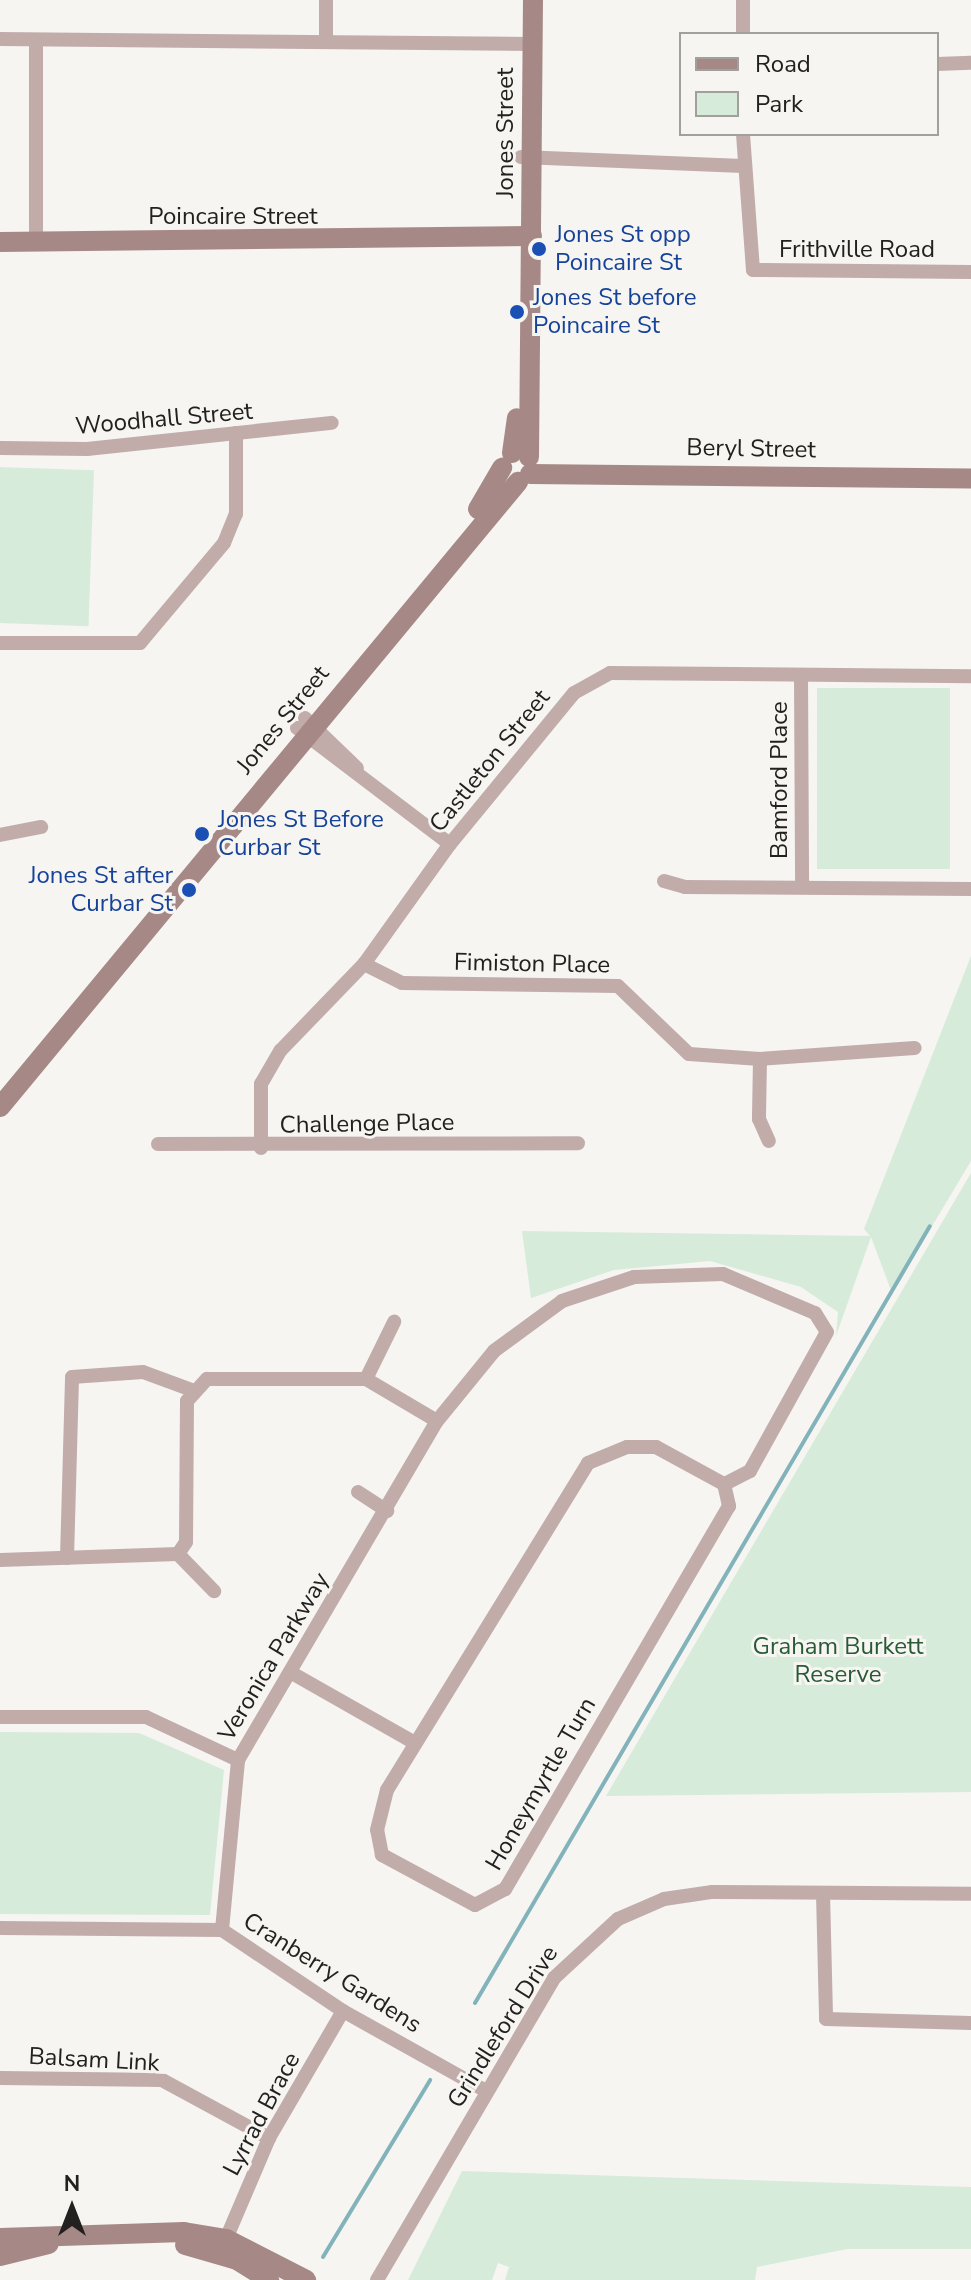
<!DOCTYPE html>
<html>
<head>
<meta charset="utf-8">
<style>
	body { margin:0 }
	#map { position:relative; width:971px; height:2280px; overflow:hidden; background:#f6f5f1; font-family:"Nunito Sans",sans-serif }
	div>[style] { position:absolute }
	.green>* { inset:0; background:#d6ebd9; transform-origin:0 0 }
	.stream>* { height:4px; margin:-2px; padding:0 2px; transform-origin:2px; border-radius:2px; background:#82b3ba }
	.street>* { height:14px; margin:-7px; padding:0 7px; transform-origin:7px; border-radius:7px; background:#c1acaa }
	.secondary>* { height:20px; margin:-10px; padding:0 10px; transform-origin:10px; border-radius:10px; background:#a68986 }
	.dots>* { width:22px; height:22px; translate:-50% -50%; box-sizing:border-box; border:4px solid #f6f5f1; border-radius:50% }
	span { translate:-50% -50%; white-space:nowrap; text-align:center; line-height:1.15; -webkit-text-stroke:6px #f6f5f1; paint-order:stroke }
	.street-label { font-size:24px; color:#222120 }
	.transit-label { font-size:24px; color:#164399 }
	.left { translate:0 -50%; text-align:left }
	.right { translate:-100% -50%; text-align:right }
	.park-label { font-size:24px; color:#275a35 }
	.legend { position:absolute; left:679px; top:32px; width:260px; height:104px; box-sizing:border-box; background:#f6f5f1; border:2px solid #a1a09d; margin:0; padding:10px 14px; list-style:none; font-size:24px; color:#222120 }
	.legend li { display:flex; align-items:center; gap:16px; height:40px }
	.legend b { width:40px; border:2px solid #a1a09d }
	.north { position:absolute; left:32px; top:2168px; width:80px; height:80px; -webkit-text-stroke:6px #f6f5f1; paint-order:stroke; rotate:0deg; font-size:22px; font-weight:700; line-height:32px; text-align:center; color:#222120 }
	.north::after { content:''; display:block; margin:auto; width:28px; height:36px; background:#222120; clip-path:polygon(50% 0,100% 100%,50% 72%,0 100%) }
</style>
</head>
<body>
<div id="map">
	<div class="green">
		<i style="left:0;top:467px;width:94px;height:156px;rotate:2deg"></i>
		<i style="left:817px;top:688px;width:133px;height:181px"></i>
		<i style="clip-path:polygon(971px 956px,971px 1161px,892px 1293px,871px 1237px,836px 1336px,838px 1312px,801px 1287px,710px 1261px,614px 1270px,531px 1298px,522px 1231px,870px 1236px,864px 1229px)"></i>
		<i style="clip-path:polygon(971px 1173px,971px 1792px,606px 1796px)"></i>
		<i style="clip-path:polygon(0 1732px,139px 1733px,224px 1770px,210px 1915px,0 1914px)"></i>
		<i style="clip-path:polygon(462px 2171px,971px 2187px,971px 2249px,847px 2249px,757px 2267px,755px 2280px,505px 2280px,509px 2267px,498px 2263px,492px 2280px,408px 2280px)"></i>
	</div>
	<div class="stream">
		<i style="left:475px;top:2003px;width:900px;rotate:-59.65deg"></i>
		<i style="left:323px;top:2257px;width:207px;rotate:-58.8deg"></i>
	</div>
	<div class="street">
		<i style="left:743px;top:34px;width:34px;rotate:-90deg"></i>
		<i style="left:0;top:39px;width:533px;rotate:0.54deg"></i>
		<i style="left:326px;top:39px;width:39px;rotate:-90deg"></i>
		<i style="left:36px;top:40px;width:202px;rotate:90deg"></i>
		<i style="left:937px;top:64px;width:34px;rotate:-2deg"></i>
		<i style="left:743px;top:134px;width:136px;rotate:85.8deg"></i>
		<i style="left:753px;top:270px;width:218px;rotate:0.5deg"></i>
		<i style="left:521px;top:157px;width:222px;rotate:2.3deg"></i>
		<i style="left:0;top:448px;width:87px;rotate:0.7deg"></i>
		<i style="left:87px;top:449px;width:246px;rotate:-6.1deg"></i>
		<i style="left:0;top:643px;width:140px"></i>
		<i style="left:140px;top:643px;width:131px;rotate:-50deg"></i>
		<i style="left:224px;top:543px;width:31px;rotate:-68deg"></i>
		<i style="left:236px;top:514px;width:81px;rotate:-90deg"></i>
		<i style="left:801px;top:675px;width:211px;rotate:89.7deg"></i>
		<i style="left:305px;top:718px;width:72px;rotate:43.9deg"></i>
		<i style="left:297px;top:728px;width:192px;rotate:37.2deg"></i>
		<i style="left:0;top:835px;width:42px;rotate:-11deg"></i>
		<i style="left:664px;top:881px;width:22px;rotate:16deg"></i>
		<i style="left:685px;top:887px;width:286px;rotate:0.4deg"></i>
		<i style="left:364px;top:964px;width:42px;rotate:26.6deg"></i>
		<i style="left:402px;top:983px;width:216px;rotate:0.8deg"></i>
		<i style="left:618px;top:986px;width:98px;rotate:43.8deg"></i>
		<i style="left:689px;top:1054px;width:71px;rotate:4deg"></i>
		<i style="left:760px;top:1059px;width:155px;rotate:-4.1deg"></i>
		<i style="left:760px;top:1059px;width:60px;rotate:91deg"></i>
		<i style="left:759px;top:1119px;width:24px;rotate:66deg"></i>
		<i style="left:158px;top:1144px;width:420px;rotate:-0.1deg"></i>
		<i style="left:261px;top:1148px;width:64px;rotate:-90deg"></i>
		<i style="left:261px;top:1084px;width:39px;rotate:-60deg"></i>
		<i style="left:281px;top:1050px;width:120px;rotate:-46deg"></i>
		<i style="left:364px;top:964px;width:148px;rotate:-54.4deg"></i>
		<i style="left:450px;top:844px;width:195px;rotate:-50.6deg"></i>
		<i style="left:574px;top:693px;width:41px;rotate:-29.1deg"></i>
		<i style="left:610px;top:673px;width:361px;rotate:0.5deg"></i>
		<i style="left:366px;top:1379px;width:64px;rotate:-63.8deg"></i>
		<i style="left:627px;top:1447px;width:29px"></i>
		<i style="left:656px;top:1447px;width:77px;rotate:28.6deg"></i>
		<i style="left:724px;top:1484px;width:23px;rotate:77deg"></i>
		<i style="left:729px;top:1506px;width:444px;rotate:120.3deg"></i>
		<i style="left:505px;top:1889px;width:34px;rotate:152deg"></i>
		<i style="left:475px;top:1905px;width:106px;rotate:-151.7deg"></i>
		<i style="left:382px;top:1855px;width:25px;rotate:-101deg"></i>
		<i style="left:377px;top:1830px;width:41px;rotate:-76deg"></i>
		<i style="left:387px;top:1790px;width:384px;rotate:-58.4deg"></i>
		<i style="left:588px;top:1463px;width:42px;rotate:-22.3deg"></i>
		<i style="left:358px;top:1492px;width:35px;rotate:33deg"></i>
		<i style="left:178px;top:1554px;width:52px;rotate:45.8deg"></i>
		<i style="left:67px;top:1558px;width:181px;rotate:-88.4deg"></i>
		<i style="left:72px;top:1377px;width:71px;rotate:-4deg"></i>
		<i style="left:143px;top:1372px;width:52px;rotate:20.2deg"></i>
		<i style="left:0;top:1560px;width:178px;rotate:-1.9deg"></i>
		<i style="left:178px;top:1554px;width:14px;rotate:-56deg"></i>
		<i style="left:186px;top:1542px;width:141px;rotate:-89.6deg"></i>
		<i style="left:187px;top:1401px;width:30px;rotate:-48deg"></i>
		<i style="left:207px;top:1379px;width:159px"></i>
		<i style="left:366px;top:1379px;width:82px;rotate:30.6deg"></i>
		<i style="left:290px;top:1672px;width:144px;rotate:29.6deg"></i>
		<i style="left:0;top:1717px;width:146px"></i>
		<i style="left:146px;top:1717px;width:102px;rotate:25.1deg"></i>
		<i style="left:823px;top:1893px;width:126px;rotate:88.6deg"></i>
		<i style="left:826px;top:2019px;width:145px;rotate:1.6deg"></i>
		<i style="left:0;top:1928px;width:222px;rotate:0.5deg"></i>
		<i style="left:222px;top:1930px;width:146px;rotate:33.8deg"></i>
		<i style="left:343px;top:2011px;width:164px;rotate:29.2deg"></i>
		<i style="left:222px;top:1930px;width:171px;rotate:-84.6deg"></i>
		<i style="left:238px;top:1760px;width:393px;rotate:-59.6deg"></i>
		<i style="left:437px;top:1421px;width:90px;rotate:-50.8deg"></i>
		<i style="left:494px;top:1351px;width:84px;rotate:-36.3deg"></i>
		<i style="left:562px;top:1301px;width:76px;rotate:-18.4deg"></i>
		<i style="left:634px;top:1277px;width:89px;rotate:-1.9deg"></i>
		<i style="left:723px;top:1274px;width:100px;rotate:23deg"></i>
		<i style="left:815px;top:1313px;width:22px;rotate:58deg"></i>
		<i style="left:827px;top:1332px;width:159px;rotate:119deg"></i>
		<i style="left:750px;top:1471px;width:29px;rotate:153deg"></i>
		<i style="left:0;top:2078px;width:162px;rotate:0.7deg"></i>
		<i style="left:162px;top:2080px;width:122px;rotate:28.5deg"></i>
		<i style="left:226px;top:2239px;width:110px;rotate:-66.9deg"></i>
		<i style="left:269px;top:2138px;width:147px;rotate:-59.8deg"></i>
		<i style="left:377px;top:2280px;width:350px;rotate:-59.6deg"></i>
		<i style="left:554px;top:1978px;width:87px;rotate:-42.7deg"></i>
		<i style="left:618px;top:1919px;width:50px;rotate:-23.5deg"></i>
		<i style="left:664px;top:1899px;width:49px;rotate:-8.3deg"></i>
		<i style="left:712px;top:1892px;width:259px;rotate:0.4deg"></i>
	</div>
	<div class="secondary">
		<i style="left:0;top:242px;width:532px;rotate:-0.65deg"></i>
		<i style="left:512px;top:453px;width:35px;rotate:-82deg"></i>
		<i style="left:529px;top:457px;width:457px;rotate:-89.5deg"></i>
		<i style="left:530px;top:474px;width:441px;rotate:0.6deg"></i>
		<i style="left:478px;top:509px;width:48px;rotate:-59.7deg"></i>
		<i style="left:0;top:1107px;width:812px;rotate:-50.35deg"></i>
		<i style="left:0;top:2238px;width:184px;rotate:-1.9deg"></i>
		<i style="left:184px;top:2232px;width:43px;rotate:9.5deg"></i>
		<i style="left:226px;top:2239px;width:90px;rotate:27.1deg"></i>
		<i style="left:185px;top:2245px;width:54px;rotate:16.1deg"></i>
		<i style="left:237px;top:2260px;width:38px;rotate:32deg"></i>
		<i style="left:0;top:2256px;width:50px;rotate:-13.8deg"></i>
	</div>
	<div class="dots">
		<i style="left:539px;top:249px;background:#1a4fb4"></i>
		<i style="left:517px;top:312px;background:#1a4fb4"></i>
		<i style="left:202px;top:834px;background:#1a4fb4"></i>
		<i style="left:189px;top:890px;background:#1a4fb4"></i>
	</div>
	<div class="street-label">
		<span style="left:506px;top:133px;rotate:-90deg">Jones Street</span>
		<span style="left:233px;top:217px">Poincaire Street</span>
		<span style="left:857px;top:250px">Frithville Road</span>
		<span style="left:164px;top:419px;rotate:-5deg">Woodhall Street</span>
		<span style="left:751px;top:449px;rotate:1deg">Beryl Street</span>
		<span style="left:283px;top:720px;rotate:-51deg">Jones Street</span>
		<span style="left:490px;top:761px;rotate:-51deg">Castleton Street</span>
		<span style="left:780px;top:780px;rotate:-90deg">Bamford Place</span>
		<span style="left:532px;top:964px;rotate:1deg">Fimiston Place</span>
		<span style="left:367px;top:1124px;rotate:-1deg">Challenge Place</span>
		<span style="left:274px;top:1657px;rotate:-59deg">Veronica Parkway</span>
		<span style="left:541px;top:1784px;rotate:-60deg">Honeymyrtle Turn</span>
		<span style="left:332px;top:1973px;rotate:32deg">Cranberry Gardens</span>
		<span style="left:503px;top:2027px;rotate:-58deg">Grindleford Drive</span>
		<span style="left:94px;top:2060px;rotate:3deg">Balsam Link</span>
		<span style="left:262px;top:2114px;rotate:-62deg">Lyrrad Brace</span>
	</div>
	<div class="transit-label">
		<span class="left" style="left:555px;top:249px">Jones St opp<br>Poincaire St</span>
		<span class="left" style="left:533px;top:312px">Jones St before<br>Poincaire St</span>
		<span class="left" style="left:218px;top:834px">Jones St Before<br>Curbar St</span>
		<span class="right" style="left:173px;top:890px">Jones St after<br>Curbar St</span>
	</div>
	<div class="park-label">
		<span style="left:838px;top:1661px">Graham Burkett<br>Reserve</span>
	</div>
	<ul class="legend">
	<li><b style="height:10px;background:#a68986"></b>Road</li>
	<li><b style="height:22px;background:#d6ebd9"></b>Park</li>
	</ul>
	<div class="north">N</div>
</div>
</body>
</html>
